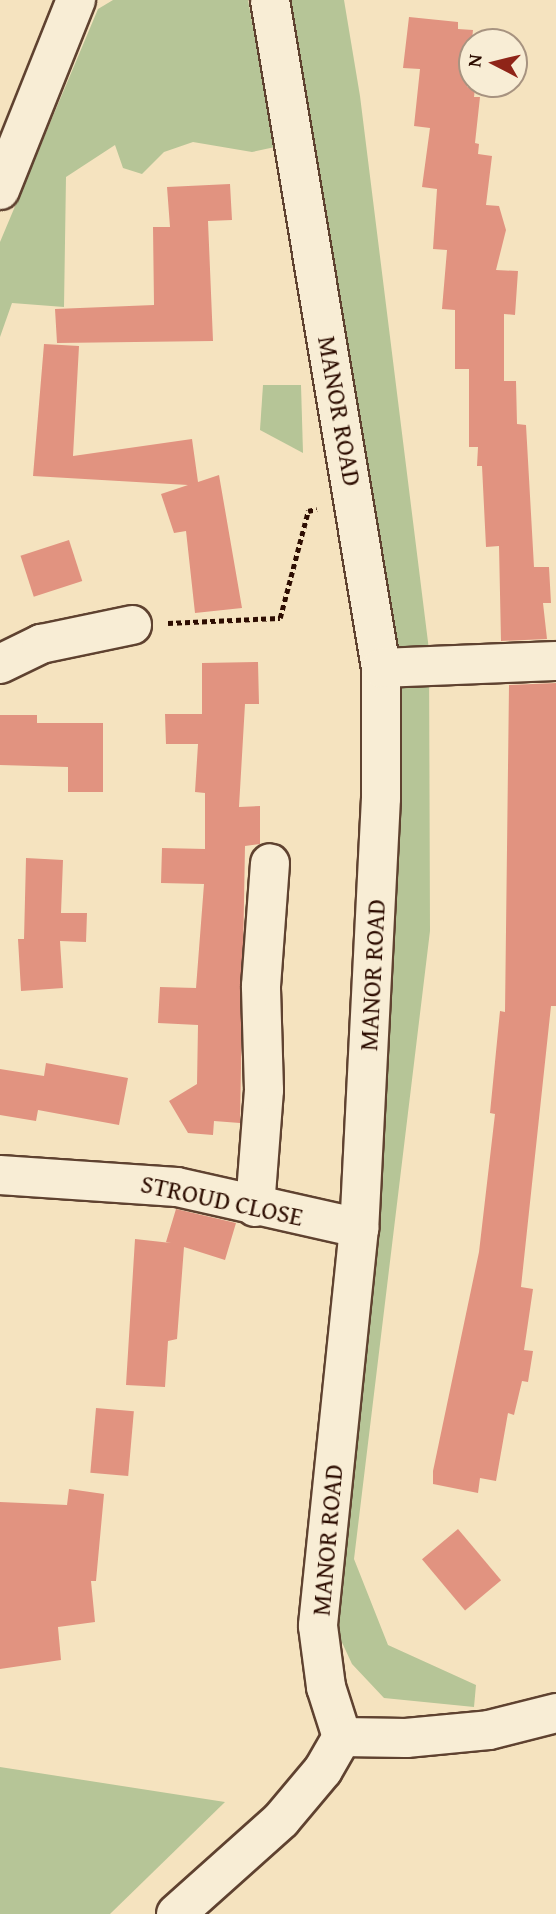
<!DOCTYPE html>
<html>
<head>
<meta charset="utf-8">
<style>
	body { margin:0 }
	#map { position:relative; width:556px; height:1914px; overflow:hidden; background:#f5e3bf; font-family:"Gentium Book Plus",serif }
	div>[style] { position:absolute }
	.green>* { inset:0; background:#b6c597 }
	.building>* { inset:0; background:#e19380; transform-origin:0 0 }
	.path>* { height:4.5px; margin-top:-2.25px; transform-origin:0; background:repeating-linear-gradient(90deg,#2d0d01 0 5px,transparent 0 8.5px) }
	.roads { filter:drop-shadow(2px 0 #5f4230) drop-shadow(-2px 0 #5f4230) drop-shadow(0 2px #5f4230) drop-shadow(0 -2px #5f4230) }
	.minor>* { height:38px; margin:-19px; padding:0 19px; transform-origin:19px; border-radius:19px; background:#f8edd5 }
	span { translate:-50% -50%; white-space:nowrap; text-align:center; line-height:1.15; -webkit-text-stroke:5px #f8edd5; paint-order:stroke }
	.street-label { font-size:26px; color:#2d0d01 }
	.north { position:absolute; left:458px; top:28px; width:70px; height:70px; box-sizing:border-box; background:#f8edd5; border:2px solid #a79380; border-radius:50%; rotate:277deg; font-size:19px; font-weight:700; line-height:28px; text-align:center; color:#2d0d01 }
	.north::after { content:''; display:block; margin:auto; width:24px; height:32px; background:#8f2418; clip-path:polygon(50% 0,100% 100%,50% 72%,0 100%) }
</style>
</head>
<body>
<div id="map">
	<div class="green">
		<i style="clip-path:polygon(113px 0,248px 0,275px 147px,252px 152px,193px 142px,164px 152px,142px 174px,123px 168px,115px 145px,66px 177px,64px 307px,12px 303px,0 337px,0 242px,98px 9px)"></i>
		<i style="clip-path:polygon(284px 0,344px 0,360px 96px,429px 650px,430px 931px,354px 1559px,388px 1645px,476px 1685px,474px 1707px,384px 1698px,352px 1664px,332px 1621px,388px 652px)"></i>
		<i style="clip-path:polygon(263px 385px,301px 385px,303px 453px,260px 430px)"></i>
		<i style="clip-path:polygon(0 1767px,225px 1802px,110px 1914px,0 1914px)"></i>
	</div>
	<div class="building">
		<i style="clip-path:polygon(409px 17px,458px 22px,458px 29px,473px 30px,467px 87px,475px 88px,474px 97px,480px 97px,475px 143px,479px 144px,478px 154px,492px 156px,486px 205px,499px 206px,506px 230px,496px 270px,518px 271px,515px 315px,504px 314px,504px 381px,516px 381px,517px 424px,526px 425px,534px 567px,549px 567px,551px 603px,543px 603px,547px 639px,501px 641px,499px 546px,486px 547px,482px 466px,477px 466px,478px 447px,469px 447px,469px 369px,455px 369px,455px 310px,442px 309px,447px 250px,433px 249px,437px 189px,422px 187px,430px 128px,414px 126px,420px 69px,403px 68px)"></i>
		<i style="clip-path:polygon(230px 184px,232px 220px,208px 221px,213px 341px,57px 343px,55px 309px,154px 305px,153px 227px,170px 227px,167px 187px)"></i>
		<i style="clip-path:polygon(44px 344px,79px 346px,73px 456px,192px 439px,198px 482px,219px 475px,242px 608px,195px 613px,186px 531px,174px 533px,161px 494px,188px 485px,33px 476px)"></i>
		<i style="left:69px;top:540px;width:43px;height:51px;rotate:72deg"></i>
		<i style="clip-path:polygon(258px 662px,259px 704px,245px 704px,239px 807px,260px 806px,260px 844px,245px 846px,240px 1123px,214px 1121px,213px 1135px,188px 1133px,169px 1101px,197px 1084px,198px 1025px,158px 1023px,160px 987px,196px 988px,204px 884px,161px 883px,162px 848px,205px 849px,205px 793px,195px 792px,198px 744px,166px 744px,165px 714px,202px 714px,202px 663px)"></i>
		<i style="clip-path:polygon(556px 683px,556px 1006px,551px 1006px,521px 1287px,533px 1289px,524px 1350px,533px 1351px,528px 1382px,522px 1381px,514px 1415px,508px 1413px,496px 1481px,480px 1478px,478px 1493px,433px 1484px,433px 1471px,479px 1252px,495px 1114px,490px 1113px,500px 1011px,505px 1012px,509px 685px)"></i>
		<i style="clip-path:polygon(0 715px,37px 715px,37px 723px,103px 723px,103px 792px,68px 792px,68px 767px,0 765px)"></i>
		<i style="clip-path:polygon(26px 858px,63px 860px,61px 913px,87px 913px,86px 942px,60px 941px,63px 988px,21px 991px,18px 939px,24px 939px)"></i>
		<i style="clip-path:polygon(46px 1063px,128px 1078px,119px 1125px,38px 1110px,36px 1121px,0 1115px,0 1069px,44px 1076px)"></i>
		<i style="clip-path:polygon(176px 1209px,236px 1223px,225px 1260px,184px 1247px,177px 1339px,168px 1341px,165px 1387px,126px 1385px,135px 1239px,171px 1243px,166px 1242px)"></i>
		<i style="left:96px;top:1408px;width:38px;height:65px;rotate:5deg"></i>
		<i style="clip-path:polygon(69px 1489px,104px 1494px,96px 1581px,91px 1581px,95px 1622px,58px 1627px,61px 1660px,0 1669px,0 1502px,67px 1505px)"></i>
		<i style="left:458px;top:1529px;width:67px;height:47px;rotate:50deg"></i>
	</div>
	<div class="path">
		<i style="left:168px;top:623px;width:112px;rotate:-2.6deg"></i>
		<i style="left:280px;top:618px;width:111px;rotate:-75.3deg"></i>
		<i style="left:308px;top:511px;width:9px;rotate:-13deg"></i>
	</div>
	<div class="roads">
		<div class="minor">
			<i style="left:270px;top:0;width:677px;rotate:80.57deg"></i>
			<i style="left:381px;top:668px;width:130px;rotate:90deg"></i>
			<i style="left:381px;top:798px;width:431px;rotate:92.9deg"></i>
			<i style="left:359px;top:1228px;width:400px;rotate:95.9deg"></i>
			<i style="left:318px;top:1626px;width:62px;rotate:82.5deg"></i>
			<i style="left:326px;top:1687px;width:52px;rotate:72.3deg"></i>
			<i style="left:0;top:190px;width:205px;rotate:-68.2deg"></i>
			<i style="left:0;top:664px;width:46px;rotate:-26deg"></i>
			<i style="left:41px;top:644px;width:93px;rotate:-11.8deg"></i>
			<i style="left:381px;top:668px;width:175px;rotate:-2.3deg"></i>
			<i style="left:0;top:1175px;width:177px;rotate:3.9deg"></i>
			<i style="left:177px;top:1187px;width:187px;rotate:12.7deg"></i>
			<i style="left:255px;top:1207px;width:117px;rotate:-85.6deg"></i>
			<i style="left:264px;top:1090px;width:104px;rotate:-91.7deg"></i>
			<i style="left:261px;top:986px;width:123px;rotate:-85.8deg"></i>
			<i style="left:342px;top:1737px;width:64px;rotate:0.9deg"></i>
			<i style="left:406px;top:1738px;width:83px;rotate:-5.5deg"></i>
			<i style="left:489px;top:1730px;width:69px;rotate:-14.2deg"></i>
			<i style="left:176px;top:1914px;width:141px;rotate:-41.8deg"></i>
			<i style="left:281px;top:1820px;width:65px;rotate:-50deg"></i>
			<i style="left:323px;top:1770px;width:38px;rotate:-60deg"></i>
		</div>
	</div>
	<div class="street-label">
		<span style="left:340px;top:411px;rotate:80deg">MANOR ROAD</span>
		<span style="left:372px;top:975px;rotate:-87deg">MANOR ROAD</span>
		<span style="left:222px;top:1200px;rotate:12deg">STROUD CLOSE</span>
		<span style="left:327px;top:1540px;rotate:-85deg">MANOR ROAD</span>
	</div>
	<div class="north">N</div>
</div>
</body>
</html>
